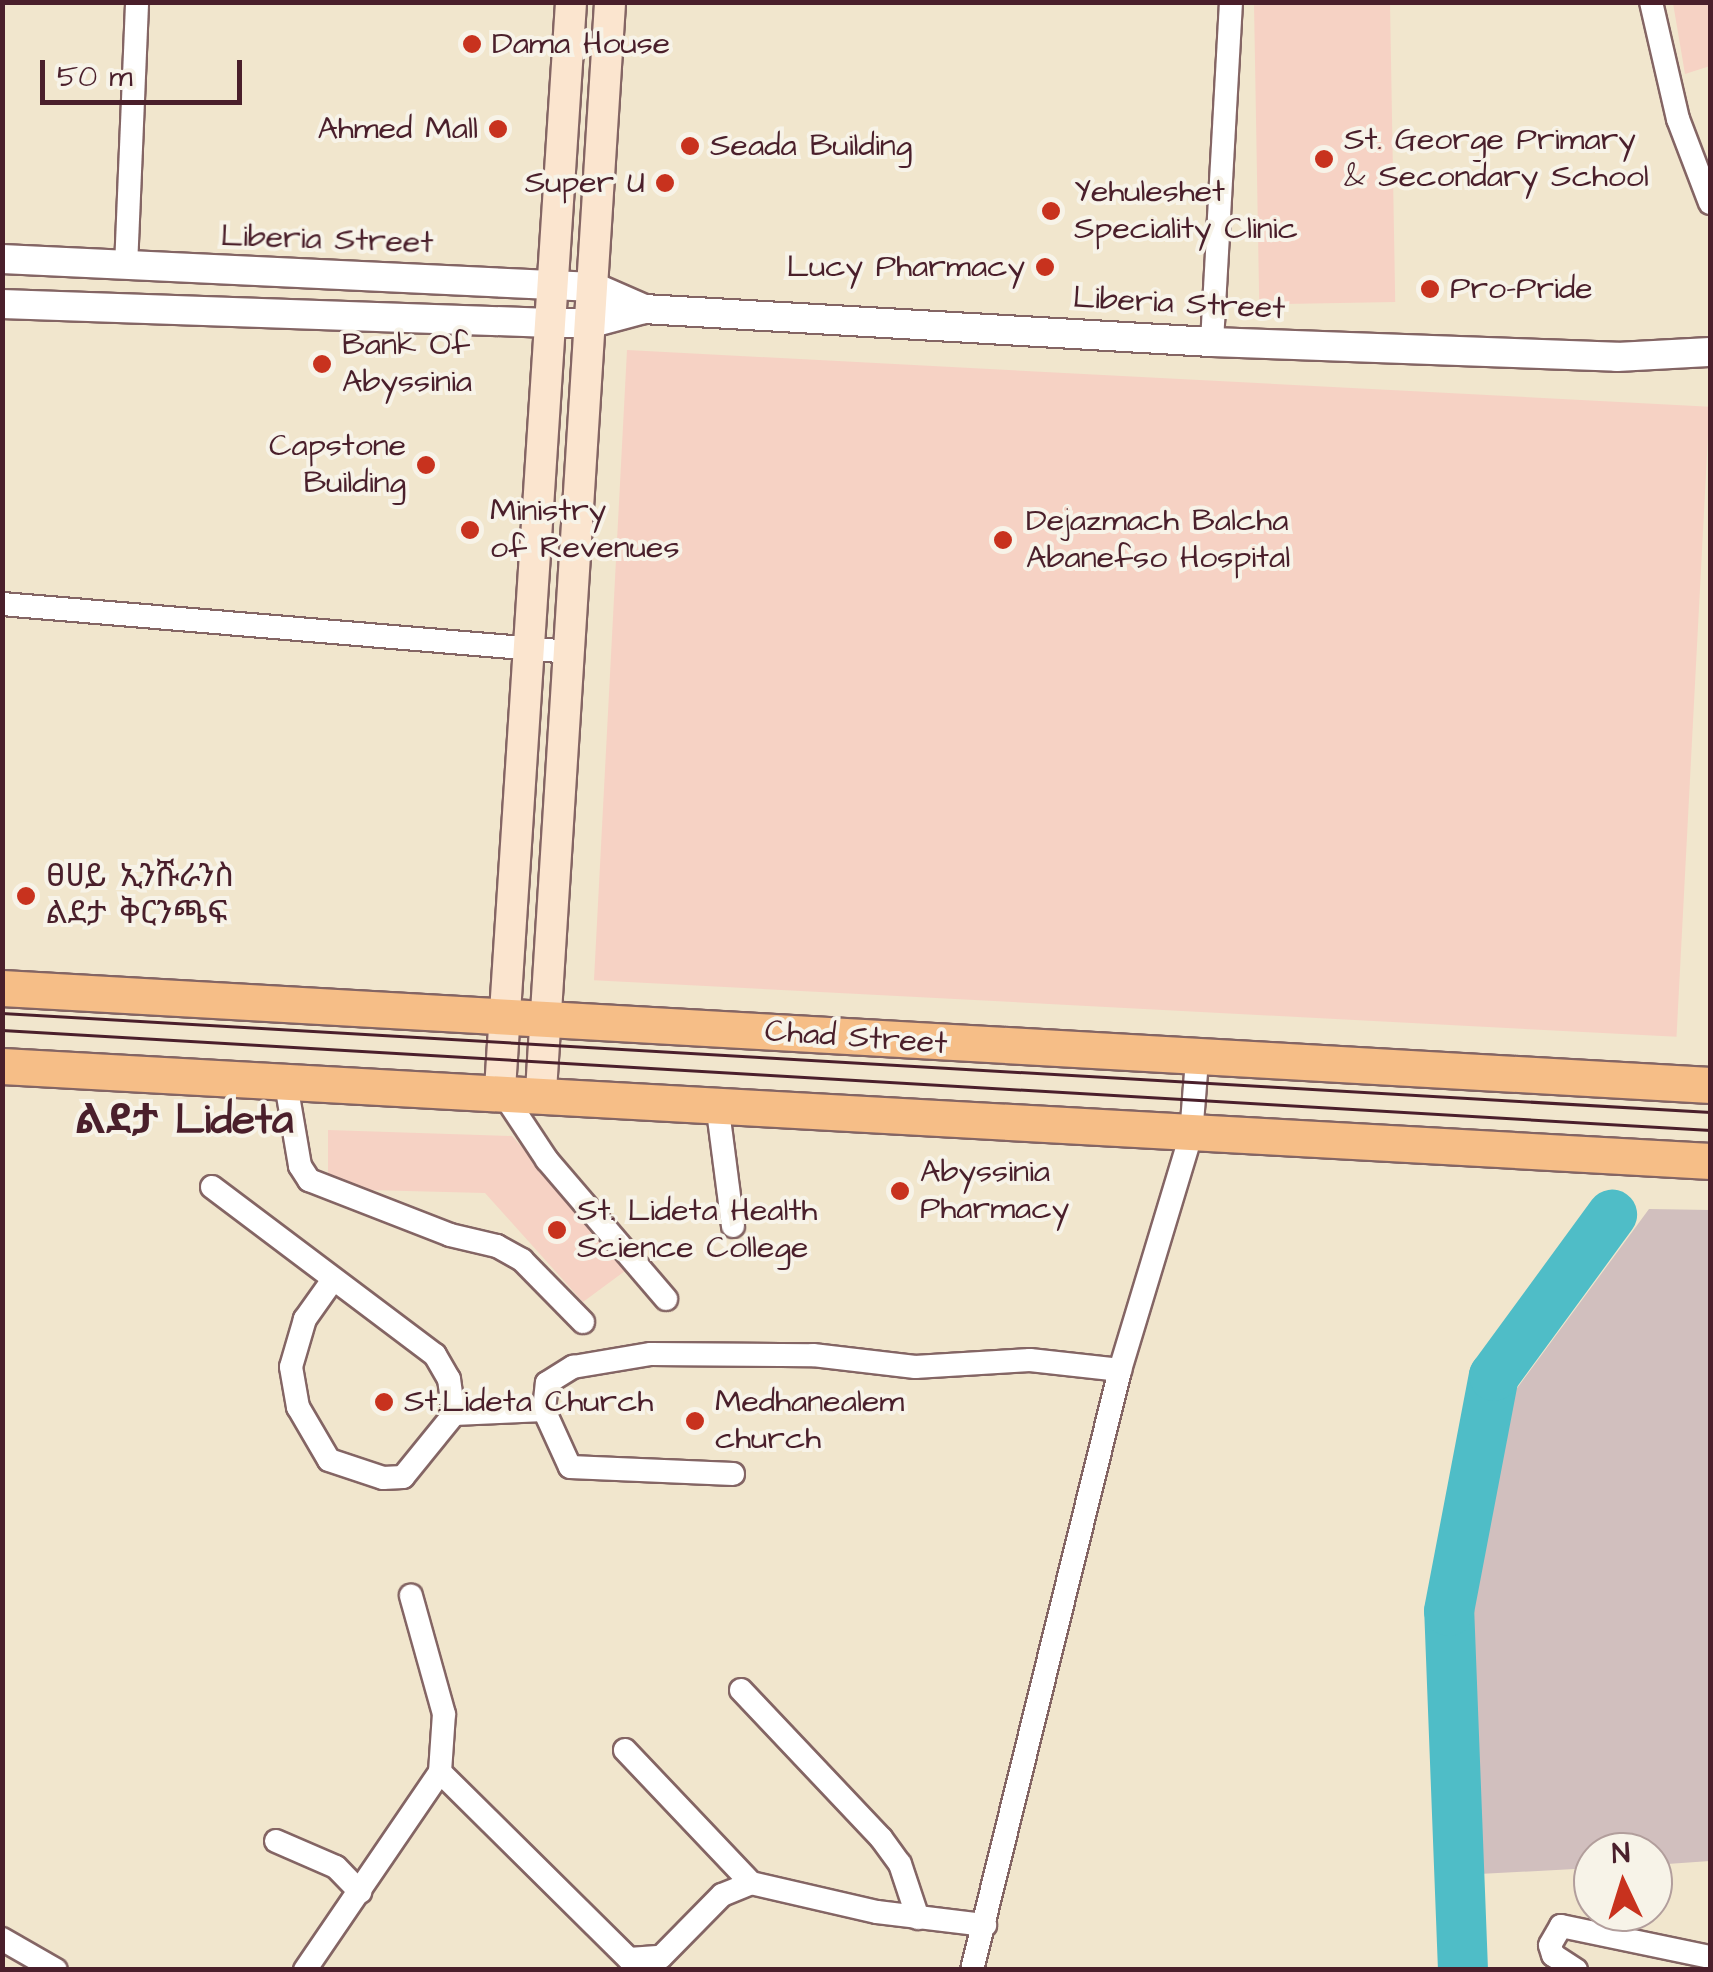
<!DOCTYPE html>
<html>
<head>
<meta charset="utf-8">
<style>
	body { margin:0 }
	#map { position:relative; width:1713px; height:1972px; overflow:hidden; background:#f1e6cd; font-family:"Architects Daughter","Noto Sans Ethiopic",sans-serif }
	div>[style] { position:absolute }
	.built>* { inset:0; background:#f6d2c4; transform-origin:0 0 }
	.industrial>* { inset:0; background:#d1bfbe }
	.river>* { height:50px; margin:-25px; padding:0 25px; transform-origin:25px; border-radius:25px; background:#4fbdc7 }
	.roads { filter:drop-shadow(2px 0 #846564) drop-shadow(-2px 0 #846564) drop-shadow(0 2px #846564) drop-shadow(0 -2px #846564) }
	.minor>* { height:22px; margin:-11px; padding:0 11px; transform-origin:11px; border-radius:11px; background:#fff }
	.tertiary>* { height:28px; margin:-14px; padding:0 14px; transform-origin:14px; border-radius:14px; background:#fff }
	.secondary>* { height:30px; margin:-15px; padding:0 15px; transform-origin:15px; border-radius:15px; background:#fbe5cf }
	.primary>* { height:35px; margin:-17.5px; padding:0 17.5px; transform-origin:17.5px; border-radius:17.5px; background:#f6be87 }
	.tram>* { height:2.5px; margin:-1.25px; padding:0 1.25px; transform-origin:1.25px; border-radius:1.25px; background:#4a1f2b }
	.dots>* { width:28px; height:28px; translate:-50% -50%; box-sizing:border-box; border:5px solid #f7f3e8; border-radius:50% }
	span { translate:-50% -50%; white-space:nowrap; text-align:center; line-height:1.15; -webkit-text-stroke:8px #f7f3e8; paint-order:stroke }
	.poi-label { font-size:32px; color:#4a1f2b }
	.left { translate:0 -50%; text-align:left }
	.right { translate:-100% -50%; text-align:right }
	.street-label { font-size:32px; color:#4a1f2b }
	.district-label { font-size:42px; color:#4a1f2b; font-weight:700 }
	.frame { position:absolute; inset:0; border:5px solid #4a1f2b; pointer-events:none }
	.north { position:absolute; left:1573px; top:1832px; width:100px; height:100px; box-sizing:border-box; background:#f7f3e8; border:2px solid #b29e9c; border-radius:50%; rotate:356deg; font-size:28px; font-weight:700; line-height:40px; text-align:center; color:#4a1f2b }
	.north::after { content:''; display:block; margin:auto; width:35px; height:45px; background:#c8321e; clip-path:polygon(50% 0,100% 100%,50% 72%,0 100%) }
	.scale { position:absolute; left:40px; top:60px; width:202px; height:45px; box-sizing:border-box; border:5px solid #4a1f2b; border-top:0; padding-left:12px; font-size:30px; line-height:35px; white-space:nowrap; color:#4a1f2b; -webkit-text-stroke:8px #f7f3e8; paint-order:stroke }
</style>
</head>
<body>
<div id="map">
	<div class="built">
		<i style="left:1390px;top:3px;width:299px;height:136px;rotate:89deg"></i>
		<i style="clip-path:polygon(1673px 3px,1710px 3px,1710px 66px,1685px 74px)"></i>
		<i style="left:627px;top:350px;width:1084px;height:631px;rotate:3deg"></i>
		<i style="clip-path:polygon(328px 1130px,512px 1136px,629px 1268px,583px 1302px,485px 1193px,328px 1189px)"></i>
	</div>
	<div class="industrial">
		<i style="clip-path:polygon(1649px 1209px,1710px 1210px,1710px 1861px,1653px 1865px,1653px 1852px,1593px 1852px,1593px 1868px,1479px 1874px,1470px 1628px,1509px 1399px)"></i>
	</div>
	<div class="river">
		<i style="left:1463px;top:1970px;width:359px;rotate:-92.2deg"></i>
		<i style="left:1449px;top:1611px;width:239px;rotate:-79.2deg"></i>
		<i style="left:1494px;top:1376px;width:200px;rotate:-53.8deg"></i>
	</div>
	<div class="roads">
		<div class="minor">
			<i style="left:1651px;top:2px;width:120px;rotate:77deg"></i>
			<i style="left:1678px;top:119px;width:90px;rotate:69.1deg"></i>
			<i style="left:126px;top:267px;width:265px;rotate:-87.6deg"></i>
			<i style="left:1212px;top:342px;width:341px;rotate:-86.8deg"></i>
			<i style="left:2px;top:604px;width:570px;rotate:4.83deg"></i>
			<i style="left:285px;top:1078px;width:89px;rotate:80.3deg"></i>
			<i style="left:300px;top:1166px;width:17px;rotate:57deg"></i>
			<i style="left:309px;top:1180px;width:151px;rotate:21.3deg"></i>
			<i style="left:450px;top:1235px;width:48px;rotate:13.2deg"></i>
			<i style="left:497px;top:1246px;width:29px;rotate:29deg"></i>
			<i style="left:522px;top:1260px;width:87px;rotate:45.5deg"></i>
			<i style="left:500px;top:1089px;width:85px;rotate:56.5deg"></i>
			<i style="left:547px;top:1160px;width:183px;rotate:49.4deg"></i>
			<i style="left:717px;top:1103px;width:124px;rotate:82.6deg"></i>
			<i style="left:212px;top:1187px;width:279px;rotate:37deg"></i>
			<i style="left:435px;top:1355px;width:28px;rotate:60deg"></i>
			<i style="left:449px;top:1379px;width:35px;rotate:82deg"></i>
			<i style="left:454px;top:1414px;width:90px;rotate:-2.5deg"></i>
			<i style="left:332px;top:1281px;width:47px;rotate:125.4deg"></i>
			<i style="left:305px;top:1319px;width:50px;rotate:106.3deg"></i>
			<i style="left:291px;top:1367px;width:41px;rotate:80.1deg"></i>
			<i style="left:298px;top:1407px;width:61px;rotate:59.7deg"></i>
			<i style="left:329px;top:1460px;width:57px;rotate:18.4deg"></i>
			<i style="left:383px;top:1478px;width:20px;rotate:-3deg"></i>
			<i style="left:403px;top:1477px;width:81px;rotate:-51deg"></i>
			<i style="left:733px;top:1474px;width:163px;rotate:-177.5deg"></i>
			<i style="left:570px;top:1467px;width:63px;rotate:-114.5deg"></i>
			<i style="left:544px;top:1410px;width:27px;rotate:-84deg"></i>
			<i style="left:547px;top:1383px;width:31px;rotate:-32deg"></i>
			<i style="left:573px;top:1367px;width:79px;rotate:-9.5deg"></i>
			<i style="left:651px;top:1354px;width:162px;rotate:0.4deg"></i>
			<i style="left:813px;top:1355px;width:103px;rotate:6.7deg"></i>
			<i style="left:915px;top:1367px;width:115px;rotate:-3.5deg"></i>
			<i style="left:1030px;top:1360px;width:91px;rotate:6.3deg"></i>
			<i style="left:741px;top:1690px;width:204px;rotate:46.6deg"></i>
			<i style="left:881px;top:1838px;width:32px;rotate:54deg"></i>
			<i style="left:900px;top:1864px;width:57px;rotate:71.6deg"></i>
			<i style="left:625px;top:1750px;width:183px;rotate:46.5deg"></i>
			<i style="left:440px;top:1772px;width:266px;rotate:44.7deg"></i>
			<i style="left:629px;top:1959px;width:32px;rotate:-4deg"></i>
			<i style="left:661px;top:1957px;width:87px;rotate:-45.5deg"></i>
			<i style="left:722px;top:1895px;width:31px;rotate:-22deg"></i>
			<i style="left:751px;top:1883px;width:129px;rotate:13deg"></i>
			<i style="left:877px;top:1912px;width:109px;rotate:6.9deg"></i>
			<i style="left:276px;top:1841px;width:65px;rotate:23.4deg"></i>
			<i style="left:336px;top:1867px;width:35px;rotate:46deg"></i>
			<i style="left:2px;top:1939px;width:62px;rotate:29.9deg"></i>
			<i style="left:305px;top:1970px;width:240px;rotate:-55.7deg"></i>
			<i style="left:440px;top:1772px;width:58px;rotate:-86.1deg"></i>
			<i style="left:444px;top:1714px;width:123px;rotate:-105.6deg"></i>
			<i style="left:972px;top:1970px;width:618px;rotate:-76.14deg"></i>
			<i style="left:1120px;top:1370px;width:245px;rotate:-73.2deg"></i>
			<i style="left:1191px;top:1135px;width:75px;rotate:-85.4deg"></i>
			<i style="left:1576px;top:1970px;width:27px;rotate:-147deg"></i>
			<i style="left:1553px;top:1955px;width:10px;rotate:-107deg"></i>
			<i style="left:1550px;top:1945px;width:22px;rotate:-60deg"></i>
			<i style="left:1561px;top:1926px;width:152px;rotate:11.8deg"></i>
		</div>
		<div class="tertiary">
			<i style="left:2px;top:259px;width:593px;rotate:2.71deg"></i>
			<i style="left:594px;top:287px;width:55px;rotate:23.7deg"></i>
			<i style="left:2px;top:304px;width:549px;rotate:1.98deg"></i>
			<i style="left:551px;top:323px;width:41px"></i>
			<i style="left:592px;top:323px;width:54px;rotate:-15.1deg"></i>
			<i style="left:644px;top:309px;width:569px;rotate:3.33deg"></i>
			<i style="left:1212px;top:342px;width:405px;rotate:2.1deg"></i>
			<i style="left:1617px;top:357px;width:93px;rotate:-3.1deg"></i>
		</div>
		<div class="secondary">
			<i style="left:500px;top:1089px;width:1089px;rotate:-86.26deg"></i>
			<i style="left:541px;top:1091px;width:1091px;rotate:-86.37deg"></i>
		</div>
		<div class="primary">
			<i style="left:2px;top:988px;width:1711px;rotate:3.25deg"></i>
			<i style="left:2px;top:1066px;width:1711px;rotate:3.18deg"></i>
		</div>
	</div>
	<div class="tram">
		<i style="left:2px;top:1013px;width:1711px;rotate:3.32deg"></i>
		<i style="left:2px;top:1030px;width:1711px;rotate:3.35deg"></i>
	</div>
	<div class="dots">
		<i style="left:472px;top:44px;background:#c8321e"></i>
		<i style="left:498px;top:129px;background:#c8321e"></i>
		<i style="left:690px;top:146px;background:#c8321e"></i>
		<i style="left:1324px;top:159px;background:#c8321e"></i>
		<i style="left:665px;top:183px;background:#c8321e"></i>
		<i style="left:1051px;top:211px;background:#c8321e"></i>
		<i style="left:1045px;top:267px;background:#c8321e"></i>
		<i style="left:1430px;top:289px;background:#c8321e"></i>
		<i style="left:322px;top:364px;background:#c8321e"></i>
		<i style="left:426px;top:465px;background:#c8321e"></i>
		<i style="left:470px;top:530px;background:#c8321e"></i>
		<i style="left:1003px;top:540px;background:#c8321e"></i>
		<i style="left:26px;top:896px;background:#c8321e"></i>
		<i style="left:900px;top:1191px;background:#c8321e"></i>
		<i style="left:557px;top:1230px;background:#c8321e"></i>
		<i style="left:384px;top:1402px;background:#c8321e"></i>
		<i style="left:695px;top:1421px;background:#c8321e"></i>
	</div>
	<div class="poi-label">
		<span class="left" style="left:492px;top:44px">Dama House</span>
		<span class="right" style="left:478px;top:129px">Ahmed Mall</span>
		<span class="left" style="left:1344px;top:159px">St. George Primary<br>&amp; Secondary School</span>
		<span class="left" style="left:710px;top:146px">Seada Building</span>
		<span class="right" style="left:645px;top:183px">Super U</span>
		<span class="left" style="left:1074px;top:211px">Yehuleshet<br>Speciality Clinic</span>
		<span class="right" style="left:1025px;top:267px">Lucy Pharmacy</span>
		<span class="left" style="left:1450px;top:289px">Pro-Pride</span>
		<span class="left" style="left:342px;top:364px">Bank Of<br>Abyssinia</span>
		<span class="right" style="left:406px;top:465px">Capstone<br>Building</span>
		<span class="left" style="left:490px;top:530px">Ministry<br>of Revenues</span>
		<span class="left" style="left:1026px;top:540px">Dejazmach Balcha<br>Abanefso Hospital</span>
		<span class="left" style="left:46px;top:896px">ፀሀይ ኢንሹራንስ<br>ልደታ ቅርንጫፍ</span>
		<span class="left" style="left:920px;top:1191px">Abyssinia<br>Pharmacy</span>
		<span class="left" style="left:577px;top:1230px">St. Lideta Health<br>Science College</span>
		<span class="left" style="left:404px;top:1402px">St.Lideta Church</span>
		<span class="left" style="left:715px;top:1421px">Medhanealem<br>church</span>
	</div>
	<div class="street-label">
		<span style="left:327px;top:240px;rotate:2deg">Liberia Street</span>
		<span style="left:1179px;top:304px;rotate:3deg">Liberia Street</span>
		<span style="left:856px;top:1038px;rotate:4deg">Chad Street</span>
	</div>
	<div class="district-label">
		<span style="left:184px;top:1121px">ልደታ Lideta</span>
	</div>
	<div class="frame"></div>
	<div class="north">N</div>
	<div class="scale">50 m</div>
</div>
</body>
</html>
